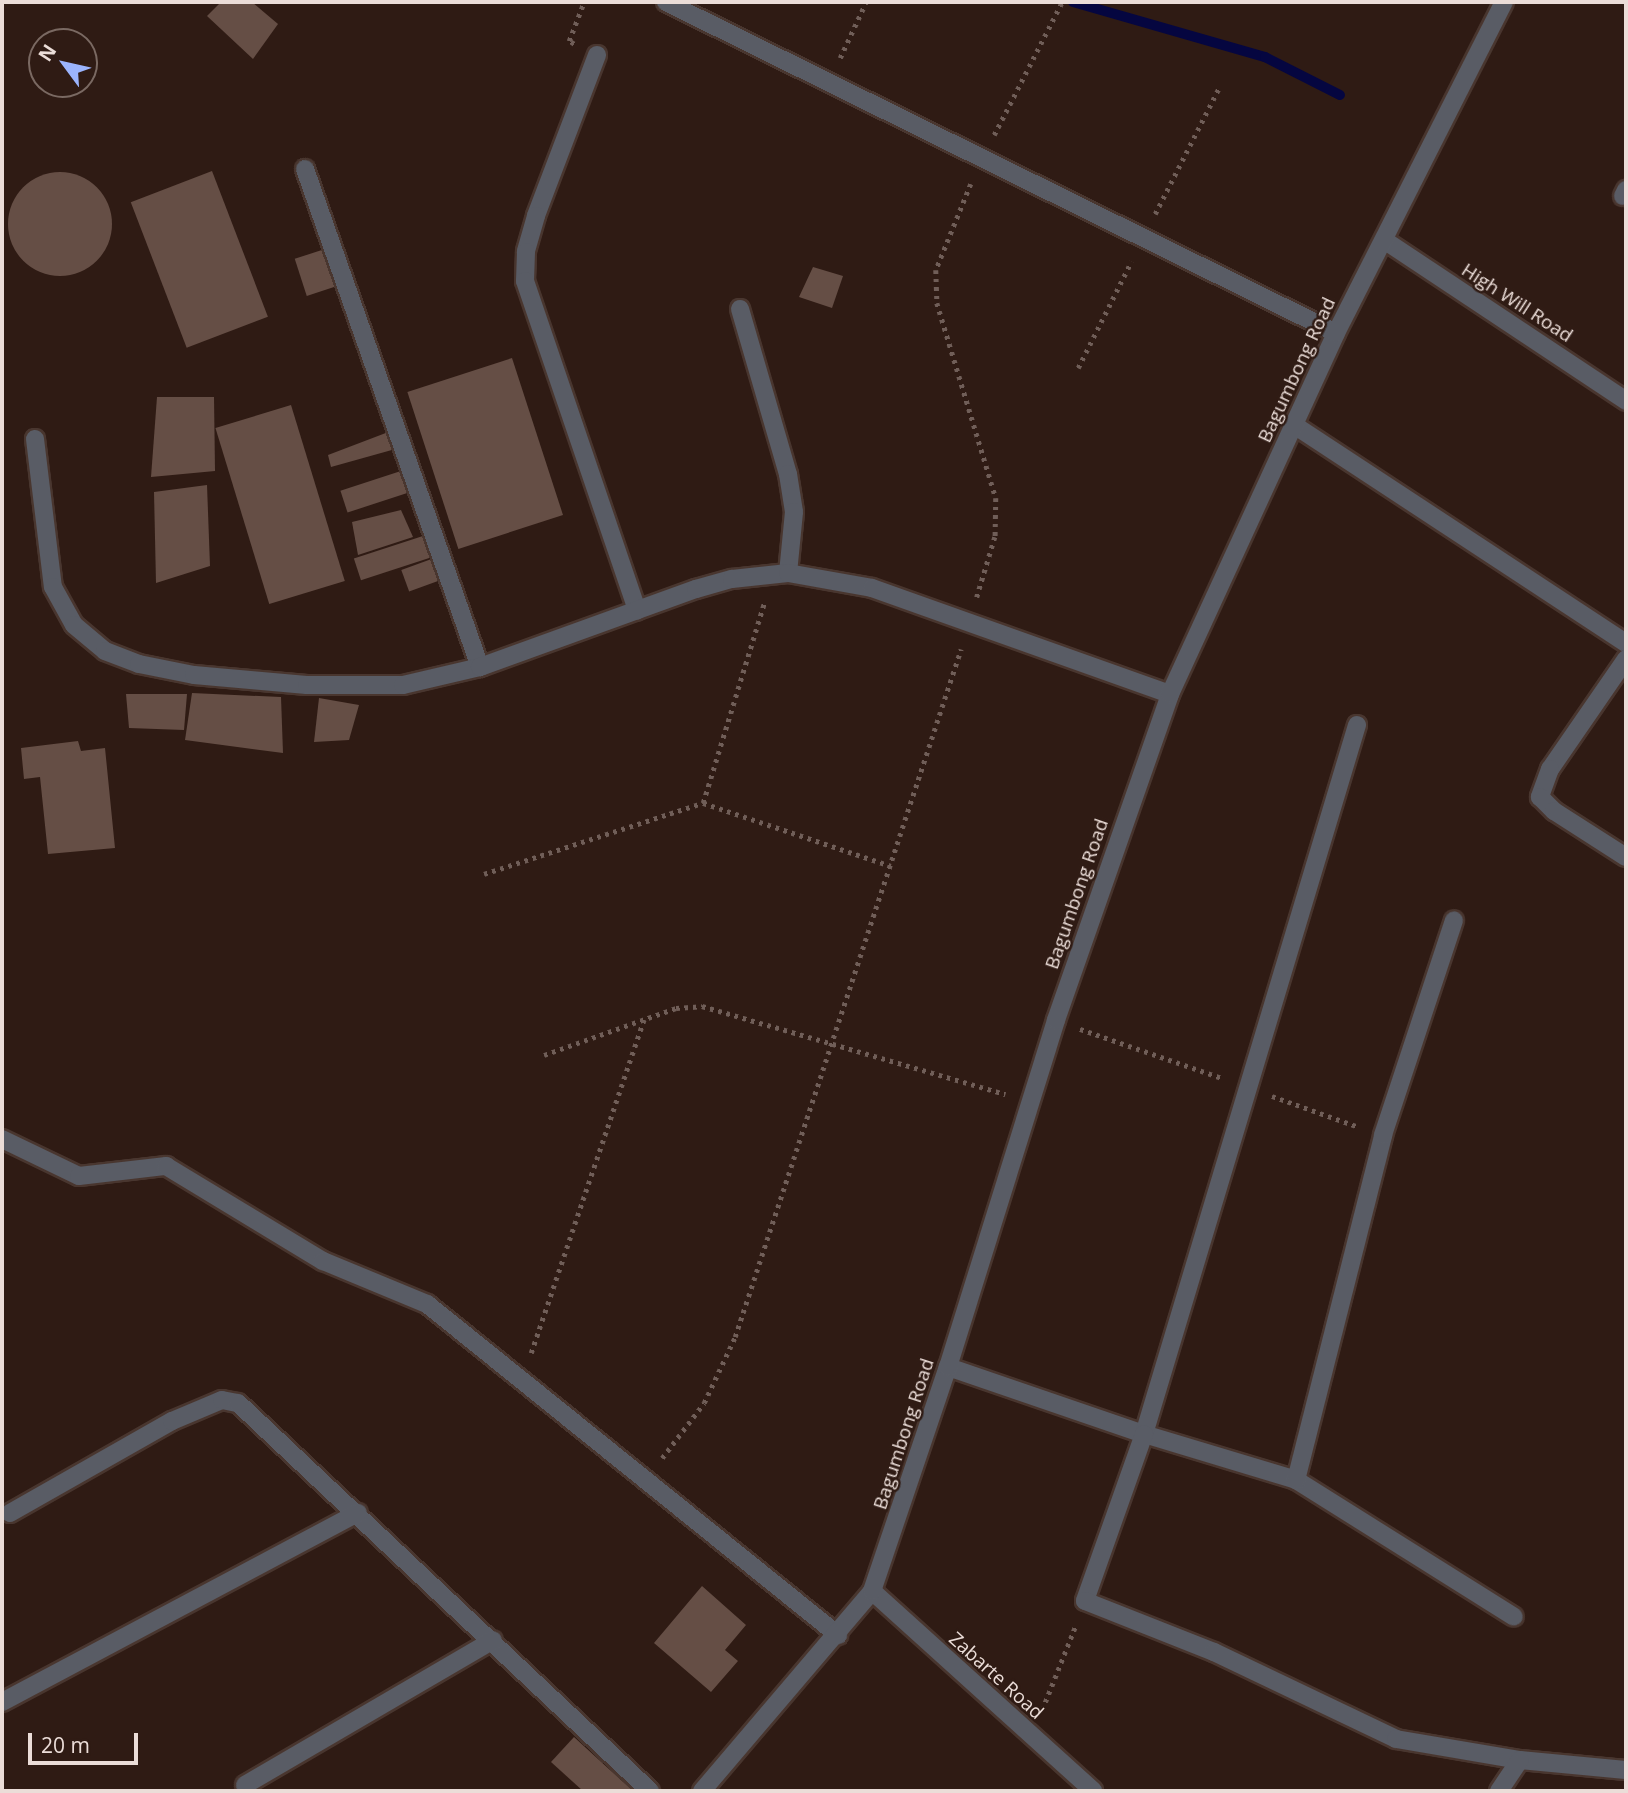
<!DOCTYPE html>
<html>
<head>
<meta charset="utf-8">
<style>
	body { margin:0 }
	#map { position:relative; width:1628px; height:1793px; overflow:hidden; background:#2f1b14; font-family:"Open Sans",sans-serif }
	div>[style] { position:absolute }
	.stream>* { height:10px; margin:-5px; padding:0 5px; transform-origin:5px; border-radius:5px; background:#050640 }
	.building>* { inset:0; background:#654e45; transform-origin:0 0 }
	.round { border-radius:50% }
	.path>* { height:4.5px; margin-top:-2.25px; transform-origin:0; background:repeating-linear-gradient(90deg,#705e58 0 3.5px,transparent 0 8.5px) }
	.roads { filter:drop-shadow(2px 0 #49362f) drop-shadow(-2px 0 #49362f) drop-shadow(0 2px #49362f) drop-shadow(0 -2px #49362f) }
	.service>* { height:18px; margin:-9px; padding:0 9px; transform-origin:9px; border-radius:9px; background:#595c65 }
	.minor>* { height:18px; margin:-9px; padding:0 9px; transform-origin:9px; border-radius:9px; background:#595c65 }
	.tertiary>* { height:18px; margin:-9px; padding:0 9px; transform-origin:9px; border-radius:9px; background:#595c65 }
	span { translate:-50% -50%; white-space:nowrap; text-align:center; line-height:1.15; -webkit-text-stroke:5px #2f1b14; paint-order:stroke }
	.street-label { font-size:19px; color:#ebddd8 }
	.frame { position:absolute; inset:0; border:4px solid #ebddd8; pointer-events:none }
	.north { position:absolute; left:28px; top:28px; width:70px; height:70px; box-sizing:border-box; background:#2f1b14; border:2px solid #7a6962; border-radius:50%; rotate:303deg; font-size:19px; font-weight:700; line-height:28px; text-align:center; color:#ebddd8 }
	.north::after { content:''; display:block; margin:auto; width:24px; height:32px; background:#9bb4fd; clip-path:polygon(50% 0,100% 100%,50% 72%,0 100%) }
	.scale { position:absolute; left:28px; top:1733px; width:110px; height:32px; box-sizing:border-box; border:4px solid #ebddd8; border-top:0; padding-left:9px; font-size:21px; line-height:24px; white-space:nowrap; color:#ebddd8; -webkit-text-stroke:5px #2f1b14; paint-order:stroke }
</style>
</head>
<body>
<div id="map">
	<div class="stream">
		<i style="left:1073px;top:2px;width:200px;rotate:16deg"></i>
		<i style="left:1265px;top:57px;width:84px;rotate:26.9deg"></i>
	</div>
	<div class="building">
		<i style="clip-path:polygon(221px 2px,252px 2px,278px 24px,253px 59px,207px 16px)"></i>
		<i style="left:212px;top:171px;width:156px;height:87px;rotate:69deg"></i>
		<i class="round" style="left:8px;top:172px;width:104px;height:104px"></i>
		<i style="left:328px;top:248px;width:39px;height:35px;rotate:72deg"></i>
		<i style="clip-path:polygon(813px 267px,843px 276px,832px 308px,799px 297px)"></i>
		<i style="left:512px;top:358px;width:165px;height:110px;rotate:72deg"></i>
		<i style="clip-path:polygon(157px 397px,214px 397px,215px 471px,151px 477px)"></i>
		<i style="left:291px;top:405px;width:184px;height:79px;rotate:73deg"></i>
		<i style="clip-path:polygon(391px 431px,399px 448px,331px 467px,328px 455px)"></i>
		<i style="left:407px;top:469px;width:23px;height:70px;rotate:72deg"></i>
		<i style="clip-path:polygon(207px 485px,210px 566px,156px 583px,154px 492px)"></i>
		<i style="clip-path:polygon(401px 510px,413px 537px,358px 555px,352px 522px)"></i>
		<i style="left:429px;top:534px;width:23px;height:79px;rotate:72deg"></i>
		<i style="left:437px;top:557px;width:23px;height:38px;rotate:70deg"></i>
		<i style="clip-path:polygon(192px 693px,281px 697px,283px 753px,185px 740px)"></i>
		<i style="clip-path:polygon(126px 694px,187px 694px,184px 730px,129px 728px)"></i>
		<i style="clip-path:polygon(319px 698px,359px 705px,349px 740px,314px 742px)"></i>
		<i style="clip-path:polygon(78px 741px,81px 751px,105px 748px,115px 848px,48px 854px,40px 777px,24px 779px,21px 748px)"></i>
		<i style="clip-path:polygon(702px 1586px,746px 1625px,725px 1650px,738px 1661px,711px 1692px,654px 1643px)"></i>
		<i style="clip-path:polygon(574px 1737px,633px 1791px,583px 1791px,551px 1762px)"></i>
	</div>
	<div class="path">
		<i style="left:574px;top:44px;width:6px;rotate:-149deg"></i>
		<i style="left:569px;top:41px;width:42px;rotate:-69deg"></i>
		<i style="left:840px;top:58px;width:62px;rotate:-65.1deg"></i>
		<i style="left:994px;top:135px;width:149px;rotate:-62.9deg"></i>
		<i style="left:971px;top:184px;width:93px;rotate:112.1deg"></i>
		<i style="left:936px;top:270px;width:33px;rotate:88deg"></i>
		<i style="left:937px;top:303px;width:204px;rotate:73.2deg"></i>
		<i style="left:996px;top:498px;width:39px;rotate:91deg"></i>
		<i style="left:995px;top:537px;width:63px;rotate:106.7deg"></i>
		<i style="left:1155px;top:214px;width:141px;rotate:-63.1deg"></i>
		<i style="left:1078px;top:368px;width:119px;rotate:-63.4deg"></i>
		<i style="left:703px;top:803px;width:209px;rotate:-73deg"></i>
		<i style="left:484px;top:874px;width:230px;rotate:-18deg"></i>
		<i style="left:703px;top:803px;width:198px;rotate:18.5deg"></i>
		<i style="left:1080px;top:1029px;width:152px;rotate:19.1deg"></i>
		<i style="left:544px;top:1055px;width:140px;rotate:-19.6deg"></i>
		<i style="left:676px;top:1008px;width:26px;rotate:-4deg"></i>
		<i style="left:702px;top:1006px;width:316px;rotate:16.2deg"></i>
		<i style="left:1272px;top:1096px;width:92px;rotate:19.6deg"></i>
		<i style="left:531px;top:1353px;width:352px;rotate:-71.3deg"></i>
		<i style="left:662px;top:1458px;width:69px;rotate:-52.6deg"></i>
		<i style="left:704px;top:1403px;width:73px;rotate:-64.8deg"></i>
		<i style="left:735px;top:1337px;width:724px;rotate:-71.82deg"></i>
		<i style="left:1042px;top:1710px;width:89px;rotate:-68.3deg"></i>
	</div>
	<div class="roads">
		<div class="service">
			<i style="left:666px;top:2px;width:747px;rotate:26.29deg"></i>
			<i style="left:305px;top:169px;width:528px;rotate:70.64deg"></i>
			<i style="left:740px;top:309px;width:172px;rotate:73.8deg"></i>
			<i style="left:788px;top:474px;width:38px;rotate:81deg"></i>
			<i style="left:794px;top:512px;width:61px;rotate:95.6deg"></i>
			<i style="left:948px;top:1367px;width:207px;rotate:18.9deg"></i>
			<i style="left:1144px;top:1434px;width:159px;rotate:16.8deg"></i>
			<i style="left:1296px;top:1480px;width:257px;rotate:32.1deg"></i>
		</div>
		<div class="minor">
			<i style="left:597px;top:55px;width:172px;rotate:110.8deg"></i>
			<i style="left:536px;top:216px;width:37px;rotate:106deg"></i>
			<i style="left:526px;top:252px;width:29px;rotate:92deg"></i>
			<i style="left:525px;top:281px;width:348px;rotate:71.2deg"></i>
			<i style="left:1623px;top:196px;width:7px;rotate:-63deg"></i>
			<i style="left:1294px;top:425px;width:397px;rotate:33.3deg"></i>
			<i style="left:35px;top:439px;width:149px;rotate:83.1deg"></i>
			<i style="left:53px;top:587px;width:43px;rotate:61.1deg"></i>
			<i style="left:74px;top:625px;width:40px;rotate:40deg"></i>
			<i style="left:105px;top:651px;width:36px;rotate:21deg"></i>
			<i style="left:139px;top:664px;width:56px;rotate:11.3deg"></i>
			<i style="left:194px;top:675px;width:113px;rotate:5.1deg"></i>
			<i style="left:307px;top:685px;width:96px"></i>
			<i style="left:403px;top:685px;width:79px;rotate:-13.2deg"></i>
			<i style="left:480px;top:667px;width:230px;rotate:-19.9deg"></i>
			<i style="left:696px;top:589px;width:37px;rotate:-16deg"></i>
			<i style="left:732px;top:579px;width:56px;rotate:-6.1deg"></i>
			<i style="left:788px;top:573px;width:85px;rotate:10.1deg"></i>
			<i style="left:872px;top:588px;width:316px;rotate:19.6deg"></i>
			<i style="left:1626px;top:659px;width:134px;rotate:124.6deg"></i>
			<i style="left:1550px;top:769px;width:30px;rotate:110deg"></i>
			<i style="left:1540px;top:797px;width:20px;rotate:45deg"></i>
			<i style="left:1554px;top:811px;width:85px;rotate:32.6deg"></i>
			<i style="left:1357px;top:725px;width:740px;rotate:106.72deg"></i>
			<i style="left:1144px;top:1434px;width:177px;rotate:109.5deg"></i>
			<i style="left:1085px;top:1601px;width:139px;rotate:21.6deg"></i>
			<i style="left:1214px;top:1652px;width:202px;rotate:25.5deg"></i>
			<i style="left:1396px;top:1739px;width:126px;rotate:9.6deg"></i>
			<i style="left:1520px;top:1760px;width:106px;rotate:5.4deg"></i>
			<i style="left:2px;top:1139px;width:85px;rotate:25.7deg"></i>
			<i style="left:79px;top:1176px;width:88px;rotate:-6.6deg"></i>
			<i style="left:166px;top:1166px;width:184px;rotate:31.2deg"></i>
			<i style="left:323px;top:1261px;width:113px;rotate:22.5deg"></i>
			<i style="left:427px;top:1304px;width:528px;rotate:38.85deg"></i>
			<i style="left:1296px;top:1480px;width:356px;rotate:-75.8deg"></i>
			<i style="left:1383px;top:1135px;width:226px;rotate:-71.7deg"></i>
			<i style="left:10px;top:1513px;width:186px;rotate:-29.6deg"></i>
			<i style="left:172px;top:1421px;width:54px;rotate:-22.8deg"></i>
			<i style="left:222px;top:1400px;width:16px;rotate:11deg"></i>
			<i style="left:238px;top:1403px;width:566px;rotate:43.28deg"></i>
			<i style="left:2px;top:1702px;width:403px;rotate:-28deg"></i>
			<i style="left:245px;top:1785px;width:287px;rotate:-30.3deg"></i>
			<i style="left:1499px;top:1791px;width:37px;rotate:-56deg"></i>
		</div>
		<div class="tertiary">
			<i style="left:1384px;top:240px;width:291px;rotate:33.6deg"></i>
			<i style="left:872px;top:1591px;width:298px;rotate:42.1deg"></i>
			<i style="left:702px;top:1791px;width:262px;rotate:-49.6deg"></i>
			<i style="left:872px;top:1591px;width:237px;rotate:-71.3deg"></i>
			<i style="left:948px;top:1367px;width:363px;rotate:-72.7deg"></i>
			<i style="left:1056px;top:1020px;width:345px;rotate:-70.7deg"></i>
			<i style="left:1170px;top:694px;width:397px;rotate:-65.3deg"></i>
			<i style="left:1336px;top:333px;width:371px;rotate:-63.1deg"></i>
		</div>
	</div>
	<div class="street-label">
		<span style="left:1517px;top:303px;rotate:33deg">High Will Road</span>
		<span style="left:1297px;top:370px;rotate:-65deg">Bagumbong Road</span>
		<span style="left:1077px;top:894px;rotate:-71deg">Bagumbong Road</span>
		<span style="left:904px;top:1434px;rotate:-72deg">Bagumbong Road</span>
		<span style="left:996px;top:1676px;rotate:42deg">Zabarte Road</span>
	</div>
	<div class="frame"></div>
	<div class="north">N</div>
	<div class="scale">20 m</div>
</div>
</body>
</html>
